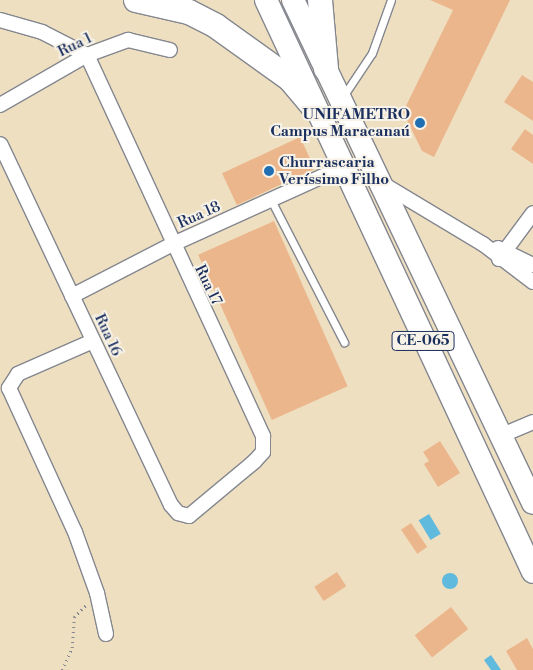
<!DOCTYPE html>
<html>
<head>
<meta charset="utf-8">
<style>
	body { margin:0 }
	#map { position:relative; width:533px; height:670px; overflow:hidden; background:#eedfc0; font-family:"Libre Bodoni",serif }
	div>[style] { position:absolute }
	.water>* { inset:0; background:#60bade; transform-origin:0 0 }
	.round { border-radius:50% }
	.building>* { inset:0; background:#ecb68c; transform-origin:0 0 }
	.path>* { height:2.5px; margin-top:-1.25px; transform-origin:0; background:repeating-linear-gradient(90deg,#84878f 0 1px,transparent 0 5px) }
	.roads { filter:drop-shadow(1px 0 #84878f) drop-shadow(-1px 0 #84878f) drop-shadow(0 1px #84878f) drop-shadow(0 -1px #84878f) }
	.service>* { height:7px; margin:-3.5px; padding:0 3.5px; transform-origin:3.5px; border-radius:3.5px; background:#fff }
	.minor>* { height:14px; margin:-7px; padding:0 7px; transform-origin:7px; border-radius:7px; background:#fff }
	.primary>* { height:22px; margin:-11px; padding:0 11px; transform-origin:11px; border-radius:11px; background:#fff }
	.trunk>* { height:24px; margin:-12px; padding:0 12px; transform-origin:12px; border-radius:12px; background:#fff }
	.dots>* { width:14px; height:14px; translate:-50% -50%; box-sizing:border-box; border:2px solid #f7f3e8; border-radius:50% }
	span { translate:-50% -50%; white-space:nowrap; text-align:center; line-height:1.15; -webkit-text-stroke:4px #f7f3e8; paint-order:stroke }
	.shield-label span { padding:1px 4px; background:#f7f3e8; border:1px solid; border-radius:4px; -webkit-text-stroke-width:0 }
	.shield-label { font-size:14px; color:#1b2f5e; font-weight:700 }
	.street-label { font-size:15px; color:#1b2f5e }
	.poi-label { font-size:15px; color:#1b2f5e; font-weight:700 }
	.right { translate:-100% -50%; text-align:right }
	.left { translate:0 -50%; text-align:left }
</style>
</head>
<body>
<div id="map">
	<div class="water">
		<i style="left:429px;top:514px;width:23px;height:12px;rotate:59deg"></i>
		<i class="round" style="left:442px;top:573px;width:16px;height:16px"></i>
		<i style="clip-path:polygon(491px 655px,501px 670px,491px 670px,484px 660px)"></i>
	</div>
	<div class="building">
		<i style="clip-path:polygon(430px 0,510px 0,434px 157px,422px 151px,403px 112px,453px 10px)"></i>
		<i style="clip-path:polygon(522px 75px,533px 82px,533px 121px,504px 102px)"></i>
		<i style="clip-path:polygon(525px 129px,533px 135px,533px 164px,511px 149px)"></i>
		<i style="left:300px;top:137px;width:35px;height:86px;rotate:65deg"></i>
		<i style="left:274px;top:221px;width:181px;height:83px;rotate:66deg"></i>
		<i style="clip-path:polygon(440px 441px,460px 473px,438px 487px,424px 464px,429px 461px,423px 452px)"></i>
		<i style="left:411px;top:523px;width:29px;height:12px;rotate:56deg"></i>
		<i style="left:337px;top:572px;width:17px;height:27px;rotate:57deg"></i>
		<i style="left:451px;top:607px;width:28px;height:46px;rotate:52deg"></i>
		<i style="clip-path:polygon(527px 638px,533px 649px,533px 670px,517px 670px,506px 651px)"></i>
	</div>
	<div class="path">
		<i style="left:62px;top:670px;width:24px;rotate:-66deg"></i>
		<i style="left:72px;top:648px;width:31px;rotate:-86deg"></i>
		<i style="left:74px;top:617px;width:18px;rotate:-45deg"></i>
	</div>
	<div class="roads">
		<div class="service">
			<i style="left:344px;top:95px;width:50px;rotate:-56.3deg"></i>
			<i style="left:372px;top:53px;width:56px;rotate:-70.3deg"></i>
			<i style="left:271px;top:200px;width:160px;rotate:62.8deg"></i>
		</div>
		<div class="minor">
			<i style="left:0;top:20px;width:44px;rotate:15.9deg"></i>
			<i style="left:42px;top:32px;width:51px;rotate:27.1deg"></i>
			<i style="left:87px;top:55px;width:420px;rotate:65.2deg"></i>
			<i style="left:263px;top:436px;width:16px;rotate:90deg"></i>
			<i style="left:263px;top:452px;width:12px;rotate:132deg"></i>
			<i style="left:255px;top:461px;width:86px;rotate:140.2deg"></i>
			<i style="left:189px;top:516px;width:11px;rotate:-165deg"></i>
			<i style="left:178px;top:513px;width:11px;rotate:-131deg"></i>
			<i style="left:171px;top:505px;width:399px;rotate:-115.3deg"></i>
			<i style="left:0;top:105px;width:100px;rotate:-29.9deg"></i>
			<i style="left:87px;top:55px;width:44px;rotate:-20.1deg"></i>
			<i style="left:128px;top:40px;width:43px;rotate:13.4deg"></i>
			<i style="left:383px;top:184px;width:117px;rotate:31deg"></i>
			<i style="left:483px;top:244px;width:63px;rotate:37.2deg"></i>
			<i style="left:498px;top:248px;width:39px;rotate:26deg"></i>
			<i style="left:499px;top:259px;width:57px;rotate:-53.5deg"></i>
			<i style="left:72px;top:296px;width:111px;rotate:-27.3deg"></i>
			<i style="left:171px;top:245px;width:187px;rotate:-24.4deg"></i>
			<i style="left:93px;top:341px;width:82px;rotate:156.3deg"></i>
			<i style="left:18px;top:374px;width:17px;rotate:123deg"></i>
			<i style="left:9px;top:388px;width:158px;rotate:65.4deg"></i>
			<i style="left:75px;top:532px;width:65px;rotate:70.2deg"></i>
			<i style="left:97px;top:593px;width:42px;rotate:77.6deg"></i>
			<i style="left:500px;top:436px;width:36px;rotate:-23deg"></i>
		</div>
		<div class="primary">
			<i style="left:266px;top:0;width:631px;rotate:64.98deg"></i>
			<i style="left:293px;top:0;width:557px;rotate:64.49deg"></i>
		</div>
		<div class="trunk">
			<i style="left:136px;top:0;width:54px;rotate:12.8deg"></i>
			<i style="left:189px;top:12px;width:30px;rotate:27deg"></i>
			<i style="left:216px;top:26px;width:91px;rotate:35.6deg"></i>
			<i style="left:290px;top:79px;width:39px;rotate:50deg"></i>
			<i style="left:320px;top:0;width:69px;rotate:85deg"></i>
		</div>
	</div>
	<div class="dots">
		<i style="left:420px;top:123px;background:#1f6fb2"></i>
		<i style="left:269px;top:171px;background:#1f6fb2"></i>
	</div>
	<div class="shield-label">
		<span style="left:423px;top:341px">CE-065</span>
	</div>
	<div class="street-label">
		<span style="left:75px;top:45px;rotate:-26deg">Rua 1</span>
		<span style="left:199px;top:215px;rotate:-24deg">Rua 18</span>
		<span style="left:208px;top:285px;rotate:64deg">Rua 17</span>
		<span style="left:108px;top:335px;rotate:65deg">Rua 16</span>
	</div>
	<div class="poi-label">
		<span class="right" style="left:410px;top:123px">UNIFAMETRO<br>Campus Maracanaú</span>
		<span class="left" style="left:279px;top:171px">Churrascaria<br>Veríssimo Filho</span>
	</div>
</div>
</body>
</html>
